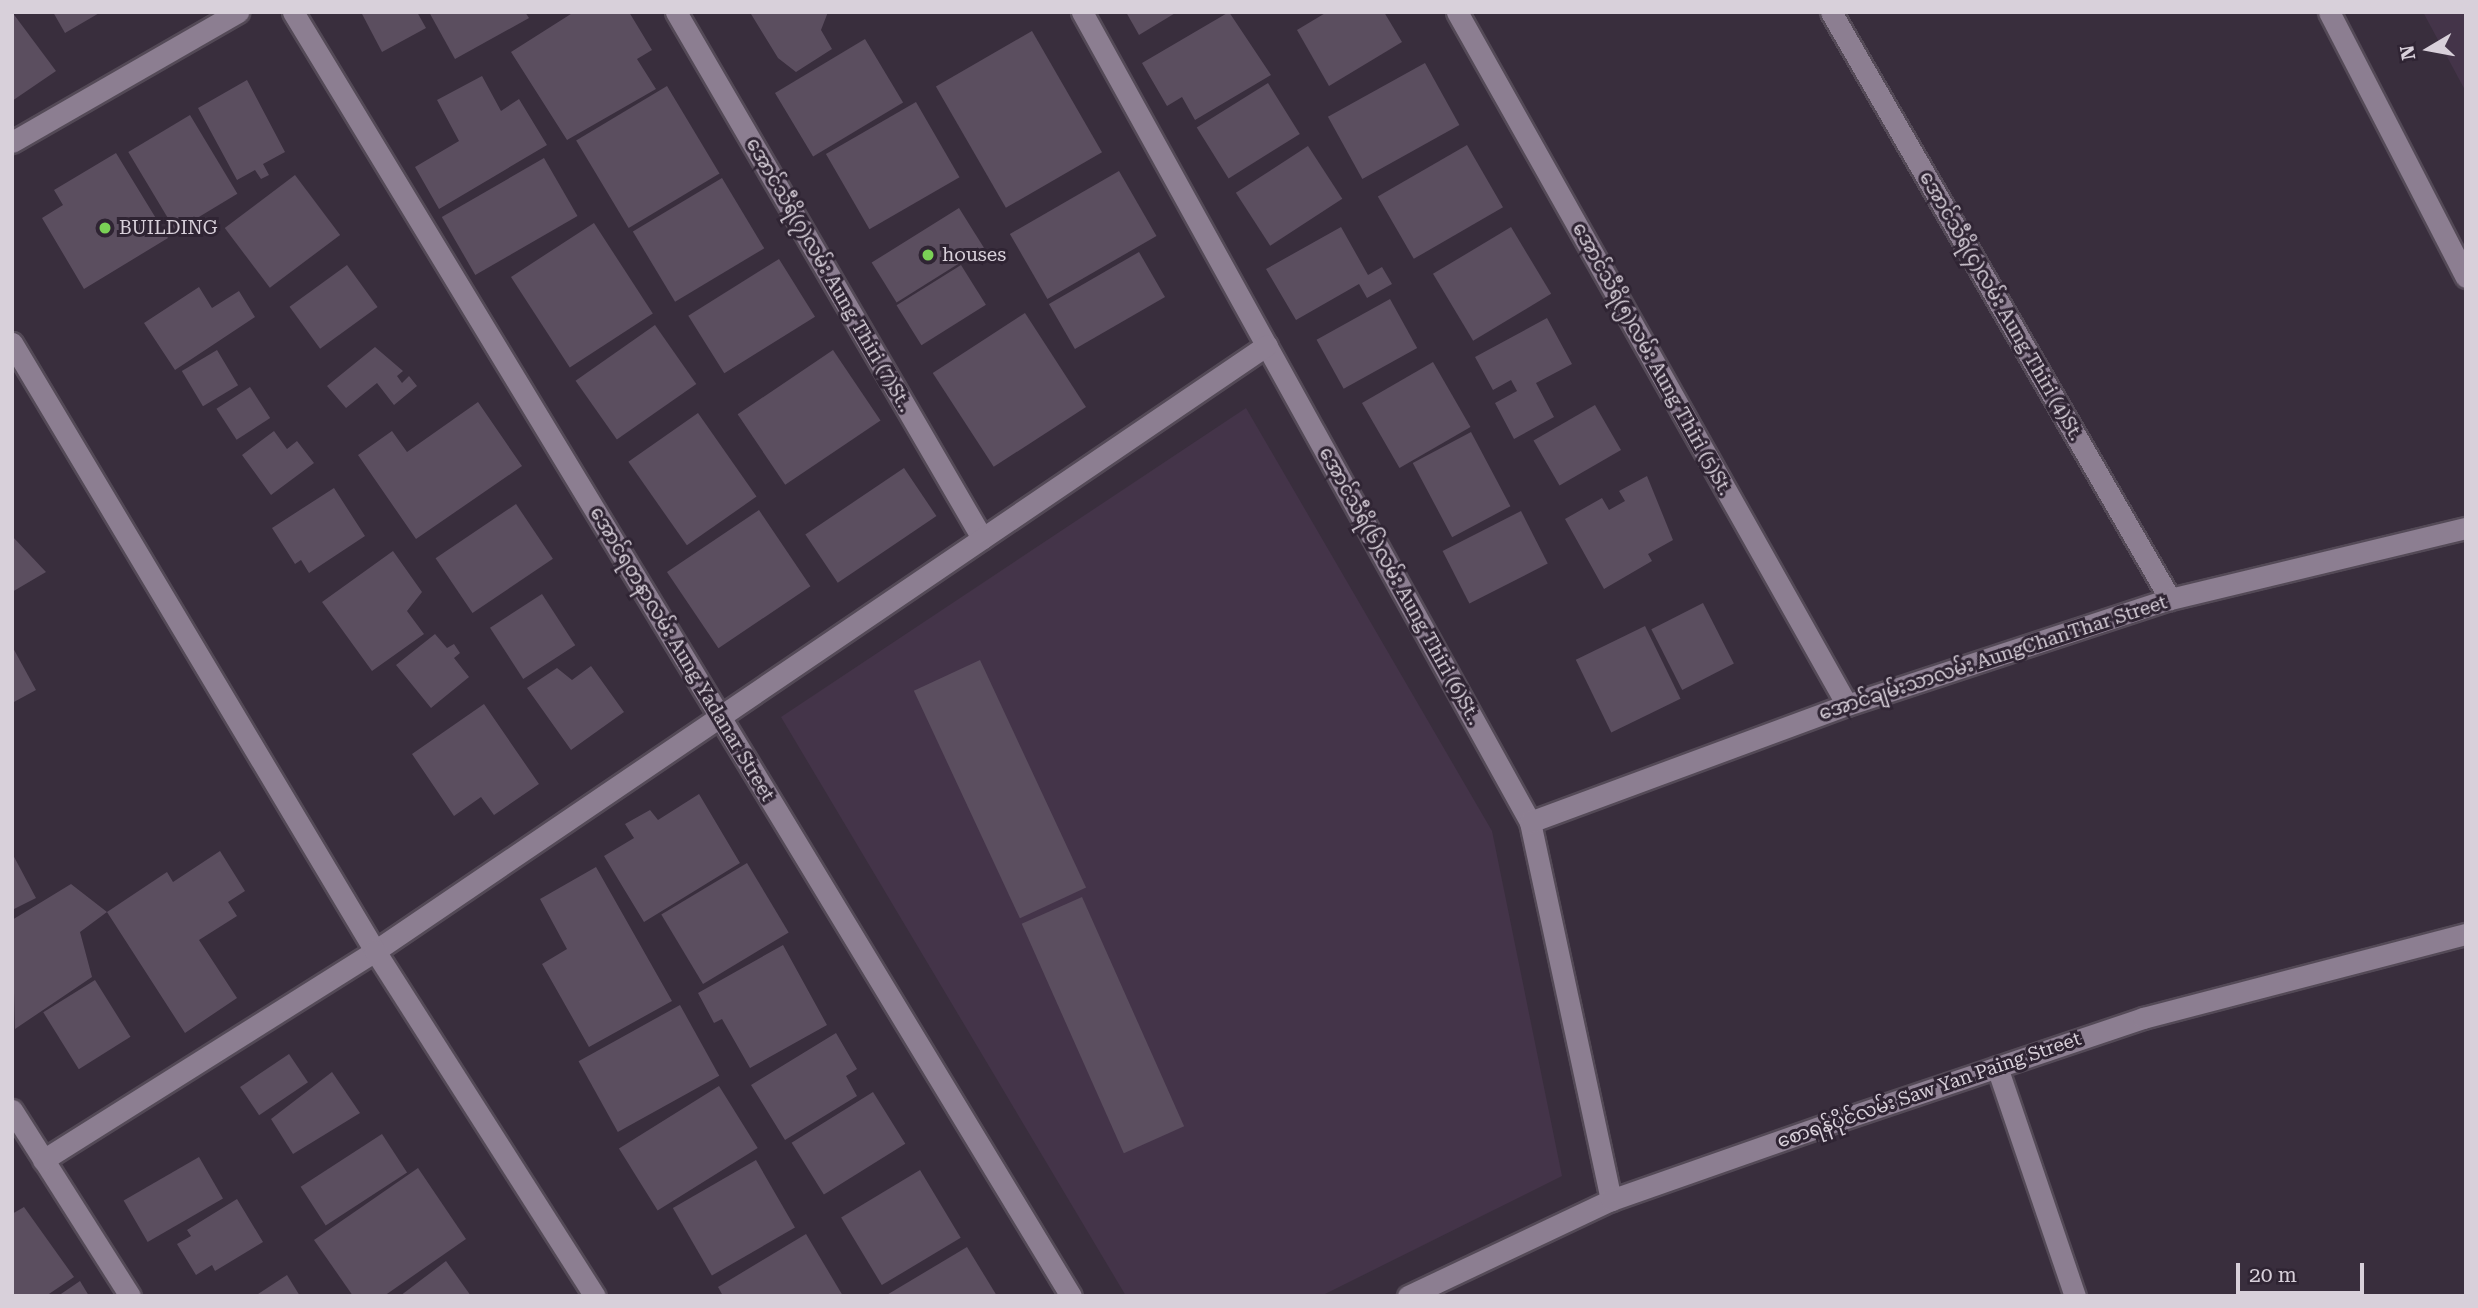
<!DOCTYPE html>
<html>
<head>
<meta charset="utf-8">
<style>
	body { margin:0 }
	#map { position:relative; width:2478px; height:1308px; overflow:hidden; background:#392e3d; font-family:"Roboto Serif","Noto Sans Myanmar",serif }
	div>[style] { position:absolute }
	.built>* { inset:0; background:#443449 }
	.building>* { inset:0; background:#5b4e5f; transform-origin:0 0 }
	.roads { filter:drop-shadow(2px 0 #544a57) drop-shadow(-2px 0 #544a57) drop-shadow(0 2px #544a57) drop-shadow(0 -2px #544a57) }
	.street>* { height:21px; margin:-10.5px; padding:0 10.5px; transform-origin:10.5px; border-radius:10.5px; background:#8c7e91 }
	.secondary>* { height:21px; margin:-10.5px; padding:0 10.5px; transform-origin:10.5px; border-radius:10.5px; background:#8c7e91 }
	.dots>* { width:19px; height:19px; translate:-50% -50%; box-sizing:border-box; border:4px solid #2f2433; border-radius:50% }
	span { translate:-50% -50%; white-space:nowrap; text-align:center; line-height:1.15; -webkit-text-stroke:6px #2f2433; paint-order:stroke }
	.poi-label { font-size:19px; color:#d8d0da }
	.left { translate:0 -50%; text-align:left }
	.street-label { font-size:19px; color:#d8d0da }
	.frame { position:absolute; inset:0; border:14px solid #d8d0da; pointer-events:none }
	.north { position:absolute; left:2394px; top:14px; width:70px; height:70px; -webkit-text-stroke:5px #2f2433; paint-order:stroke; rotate:260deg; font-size:19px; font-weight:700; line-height:28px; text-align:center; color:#d8d0da }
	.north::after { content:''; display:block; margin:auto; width:24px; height:32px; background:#d8d0da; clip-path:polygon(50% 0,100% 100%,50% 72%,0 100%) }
	.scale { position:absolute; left:2236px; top:1263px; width:128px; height:32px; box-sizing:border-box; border:4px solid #d8d0da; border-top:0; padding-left:9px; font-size:21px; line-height:24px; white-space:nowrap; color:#d8d0da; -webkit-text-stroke:5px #2f2433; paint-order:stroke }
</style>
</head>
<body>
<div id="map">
	<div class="built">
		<i style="clip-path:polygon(2423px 12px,2466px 12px,2466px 92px)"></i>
		<i style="clip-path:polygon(1246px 408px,1492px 831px,1562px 1176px,1321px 1296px,1126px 1296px,781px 717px)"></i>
	</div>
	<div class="building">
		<i style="clip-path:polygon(12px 12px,56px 71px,12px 101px)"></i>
		<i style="clip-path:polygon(53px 12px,101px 12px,65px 33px)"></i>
		<i style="clip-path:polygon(361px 12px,417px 12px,426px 28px,382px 52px)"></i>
		<i style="clip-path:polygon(429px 12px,525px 12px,529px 18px,455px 59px)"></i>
		<i style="clip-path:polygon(574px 12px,629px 12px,652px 50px,637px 59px,656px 89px,567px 140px,511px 52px)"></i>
		<i style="clip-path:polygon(828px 12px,821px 30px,832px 49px,796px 72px,778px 58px,751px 14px)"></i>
		<i style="clip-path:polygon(1126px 12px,1177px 12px,1139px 35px)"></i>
		<i style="clip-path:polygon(1229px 12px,1271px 75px,1195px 120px,1182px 97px,1167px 106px,1142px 63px)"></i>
		<i style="clip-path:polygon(1327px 12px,1384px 12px,1402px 42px,1329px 86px,1297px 30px)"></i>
		<i style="left:1032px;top:31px;width:140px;height:111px;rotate:60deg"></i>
		<i style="left:865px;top:39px;width:74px;height:105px;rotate:59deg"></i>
		<i style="left:1425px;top:63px;width:71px;height:111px;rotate:61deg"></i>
		<i style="clip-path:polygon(482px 76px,501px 111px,519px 99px,547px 145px,439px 209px,415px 167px,459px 141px,437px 100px)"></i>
		<i style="clip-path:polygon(247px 80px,285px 152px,263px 164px,269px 175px,261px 179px,255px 170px,237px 180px,198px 108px)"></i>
		<i style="left:1268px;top:83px;width:60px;height:84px;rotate:58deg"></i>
		<i style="left:667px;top:86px;width:102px;height:106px;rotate:59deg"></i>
		<i style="left:916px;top:102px;width:87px;height:104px;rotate:60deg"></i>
		<i style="left:190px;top:115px;width:92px;height:72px;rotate:59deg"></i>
		<i style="left:1467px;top:145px;width:72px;height:103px;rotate:60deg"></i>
		<i style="left:1308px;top:146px;width:63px;height:86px;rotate:57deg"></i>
		<i style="clip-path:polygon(116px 153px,168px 238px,84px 289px,42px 218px,63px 205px,54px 190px)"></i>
		<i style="left:544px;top:158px;width:67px;height:118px;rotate:60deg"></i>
		<i style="left:1119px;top:171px;width:75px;height:126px;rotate:60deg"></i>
		<i style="left:295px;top:175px;width:75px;height:88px;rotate:53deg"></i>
		<i style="left:722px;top:178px;width:82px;height:104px;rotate:59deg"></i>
		<i style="left:959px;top:208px;width:47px;height:103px;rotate:58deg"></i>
		<i style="left:594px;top:223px;width:108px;height:99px;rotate:57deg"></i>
		<i style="clip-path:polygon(1341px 227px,1368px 275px,1382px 267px,1392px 284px,1367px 298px,1359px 284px,1296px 320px,1266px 269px)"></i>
		<i style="left:1511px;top:227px;width:78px;height:91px;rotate:59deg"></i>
		<i style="left:1139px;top:252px;width:52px;height:104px;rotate:60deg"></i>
		<i style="left:779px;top:259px;width:68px;height:107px;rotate:58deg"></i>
		<i style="left:347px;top:265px;width:52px;height:71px;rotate:54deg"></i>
		<i style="left:961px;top:265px;width:47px;height:76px;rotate:58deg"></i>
		<i style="clip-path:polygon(199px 287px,212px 308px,239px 291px,255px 317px,175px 370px,144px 323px)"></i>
		<i style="left:1390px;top:299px;width:56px;height:84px;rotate:61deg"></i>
		<i style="left:1025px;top:313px;width:112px;height:110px;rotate:57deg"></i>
		<i style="clip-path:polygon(1547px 318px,1572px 364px,1536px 383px,1554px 417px,1514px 439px,1495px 403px,1517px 391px,1511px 380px,1493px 390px,1475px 357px)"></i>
		<i style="left:655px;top:325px;width:72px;height:97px;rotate:55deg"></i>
		<i style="clip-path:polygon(375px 347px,403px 371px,397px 376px,402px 383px,409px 376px,417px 386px,394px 405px,377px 383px,346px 408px,327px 386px)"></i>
		<i style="left:217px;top:350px;width:41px;height:41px;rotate:59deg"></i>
		<i style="left:833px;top:350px;width:85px;height:115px;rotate:56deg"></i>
		<i style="left:1433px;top:362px;width:75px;height:82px;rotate:60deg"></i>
		<i style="left:250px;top:387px;width:37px;height:40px;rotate:57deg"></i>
		<i style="clip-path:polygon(478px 402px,522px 466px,416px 539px,358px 455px,392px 431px,407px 452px)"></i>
		<i style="left:1595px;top:405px;width:52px;height:71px;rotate:60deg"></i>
		<i style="left:698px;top:413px;width:102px;height:85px;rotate:55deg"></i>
		<i style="clip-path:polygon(274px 431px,287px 449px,297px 441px,314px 463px,271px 495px,242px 455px)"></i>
		<i style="left:1471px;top:432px;width:84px;height:66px;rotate:62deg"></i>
		<i style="left:904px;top:468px;width:58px;height:119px;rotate:56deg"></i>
		<i style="clip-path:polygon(1647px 476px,1673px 540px,1648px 554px,1652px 561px,1604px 589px,1565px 519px,1602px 498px,1609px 510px,1625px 501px,1619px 491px)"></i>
		<i style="clip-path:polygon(334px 488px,365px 536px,309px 573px,301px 560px,295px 564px,272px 528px)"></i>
		<i style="left:516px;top:504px;width:66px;height:97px;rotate:56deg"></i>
		<i style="left:759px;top:510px;width:92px;height:111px;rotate:56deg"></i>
		<i style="left:1521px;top:511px;width:59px;height:88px;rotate:63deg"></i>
		<i style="clip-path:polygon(12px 536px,46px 572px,12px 592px)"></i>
		<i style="clip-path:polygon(393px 551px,422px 592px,407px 611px,424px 634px,372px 671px,322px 602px)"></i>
		<i style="left:542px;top:594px;width:61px;height:62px;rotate:57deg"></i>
		<i style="left:1703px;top:603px;width:68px;height:58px;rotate:63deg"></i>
		<i style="left:1645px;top:626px;width:81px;height:77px;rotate:64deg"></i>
		<i style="clip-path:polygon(435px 634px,447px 648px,454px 644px,460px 653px,454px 658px,469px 677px,431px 708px,396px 665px)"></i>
		<i style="clip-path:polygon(12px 646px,36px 690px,12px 703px)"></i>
		<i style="left:980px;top:660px;width:251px;height:73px;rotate:65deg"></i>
		<i style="clip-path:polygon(591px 666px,624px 712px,571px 750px,527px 688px,557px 668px,572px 680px)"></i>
		<i style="clip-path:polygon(484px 704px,539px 784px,494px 815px,481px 797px,454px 816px,412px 754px)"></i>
		<i style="clip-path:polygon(699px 794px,740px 863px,644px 922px,604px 856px,634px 838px,625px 824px,650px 810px,658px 820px)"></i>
		<i style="clip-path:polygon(220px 851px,245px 891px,228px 902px,237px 916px,199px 940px,237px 998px,185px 1033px,107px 912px,167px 872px,173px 882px)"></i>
		<i style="clip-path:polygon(12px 853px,36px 898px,12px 910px)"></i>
		<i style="left:747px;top:863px;width:81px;height:100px;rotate:59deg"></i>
		<i style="clip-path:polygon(596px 867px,672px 1001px,589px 1047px,542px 964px,567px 949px,540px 899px)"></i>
		<i style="clip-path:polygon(71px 884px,107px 912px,80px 932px,92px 977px,15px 1029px,12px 920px)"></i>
		<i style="left:1082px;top:897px;width:251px;height:66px;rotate:66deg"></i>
		<i style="clip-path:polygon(783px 945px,827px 1025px,750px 1068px,722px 1019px,714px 1023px,698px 993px)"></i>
		<i style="left:95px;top:980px;width:67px;height:61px;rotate:58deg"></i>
		<i style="left:680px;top:1005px;width:81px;height:116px;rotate:61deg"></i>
		<i style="clip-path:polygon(836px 1033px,857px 1069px,846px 1076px,857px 1096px,785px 1140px,751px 1085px)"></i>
		<i style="left:289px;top:1054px;width:34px;height:59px;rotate:56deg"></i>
		<i style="clip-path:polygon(332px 1072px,360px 1113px,293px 1154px,271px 1119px)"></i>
		<i style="left:719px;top:1086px;width:73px;height:118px;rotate:58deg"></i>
		<i style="left:873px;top:1092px;width:61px;height:96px;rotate:58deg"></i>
		<i style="left:382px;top:1134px;width:46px;height:97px;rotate:57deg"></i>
		<i style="left:199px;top:1157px;width:48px;height:87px;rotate:60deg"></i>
		<i style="left:756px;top:1160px;width:78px;height:96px;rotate:60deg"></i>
		<i style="clip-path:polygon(418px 1168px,466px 1239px,384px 1296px,353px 1296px,314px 1240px)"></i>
		<i style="left:920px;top:1170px;width:79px;height:92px;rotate:59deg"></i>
		<i style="clip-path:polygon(237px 1199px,263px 1242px,215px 1271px,212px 1265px,196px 1275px,177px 1244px,191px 1236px,187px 1230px)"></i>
		<i style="clip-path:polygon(24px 1207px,74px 1277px,46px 1296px,12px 1296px,12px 1214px)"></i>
		<i style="clip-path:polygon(806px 1234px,843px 1296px,723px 1296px,718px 1287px)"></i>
		<i style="clip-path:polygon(967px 1247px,997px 1296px,885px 1296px)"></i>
		<i style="clip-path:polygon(446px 1261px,471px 1296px,400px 1296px)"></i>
		<i style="clip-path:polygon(287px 1275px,300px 1296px,255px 1296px)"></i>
		<i style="clip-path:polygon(80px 1281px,89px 1296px,58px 1296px)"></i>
	</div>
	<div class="roads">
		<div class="street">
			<i style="left:293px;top:12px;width:1501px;rotate:58.79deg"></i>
			<i style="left:676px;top:12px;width:609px;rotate:59.81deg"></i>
			<i style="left:1082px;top:12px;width:926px;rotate:61.05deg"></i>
			<i style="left:1530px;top:822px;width:387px;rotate:77.9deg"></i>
			<i style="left:1457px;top:12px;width:795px;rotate:60.63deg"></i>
			<i style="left:1831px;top:12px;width:678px;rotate:59.99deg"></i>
			<i style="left:2329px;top:12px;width:298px;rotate:62.7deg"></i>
			<i style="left:12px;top:142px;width:261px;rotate:-29.9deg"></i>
			<i style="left:1530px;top:822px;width:338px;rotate:-20.3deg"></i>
			<i style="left:1847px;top:705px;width:340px;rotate:-18.2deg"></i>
			<i style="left:2170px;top:599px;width:304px;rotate:-13.5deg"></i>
			<i style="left:1997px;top:1067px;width:242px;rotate:71.2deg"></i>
			<i style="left:12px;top:1110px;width:220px;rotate:57.6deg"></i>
			<i style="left:43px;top:1160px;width:392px;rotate:-32.2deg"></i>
			<i style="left:375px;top:951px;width:1078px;rotate:-34.19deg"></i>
			<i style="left:1408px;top:1296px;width:225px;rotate:-25.3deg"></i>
			<i style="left:1611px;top:1200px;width:243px;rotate:-19.3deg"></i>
			<i style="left:1840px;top:1120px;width:320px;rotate:-18.6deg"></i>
			<i style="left:2143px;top:1018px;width:334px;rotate:-14.6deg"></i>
		</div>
		<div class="secondary">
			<i style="left:12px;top:343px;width:708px;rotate:59.16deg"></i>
			<i style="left:375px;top:951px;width:409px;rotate:57.5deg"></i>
		</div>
	</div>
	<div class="dots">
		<i style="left:105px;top:228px;background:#7ad156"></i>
		<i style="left:928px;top:255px;background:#7ad156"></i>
	</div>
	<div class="poi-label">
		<span class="left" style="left:119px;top:228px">BUILDING</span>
		<span class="left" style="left:942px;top:255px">houses</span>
	</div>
	<div class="street-label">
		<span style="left:829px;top:275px;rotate:60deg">အောင်သီရိ(၇)လမ်း Aung Thiri (7)St..</span>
		<span style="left:2001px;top:306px;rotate:60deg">အောင်သီရိ(၄)လမ်း Aung Thiri (4)St.</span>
		<span style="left:1652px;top:359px;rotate:61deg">အောင်သီရိ(၅)လမ်း Aung Thiri (5)St.</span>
		<span style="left:1400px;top:586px;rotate:61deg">အောင်သီရိ(၆)လမ်း Aung Thiri (6)St..</span>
		<span style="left:682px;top:654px;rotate:59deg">အောင်ရတနာလမ်း Aung Yadanar Street</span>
		<span style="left:1993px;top:658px;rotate:-18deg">အောင်ချမ်းသာလမ်း AungChanThar Street</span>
		<span style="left:1929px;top:1090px;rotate:-19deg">စောရန်ပိုင်လမ်း Saw Yan Paing Street</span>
	</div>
	<div class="frame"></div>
	<div class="north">N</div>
	<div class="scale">20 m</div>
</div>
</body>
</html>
